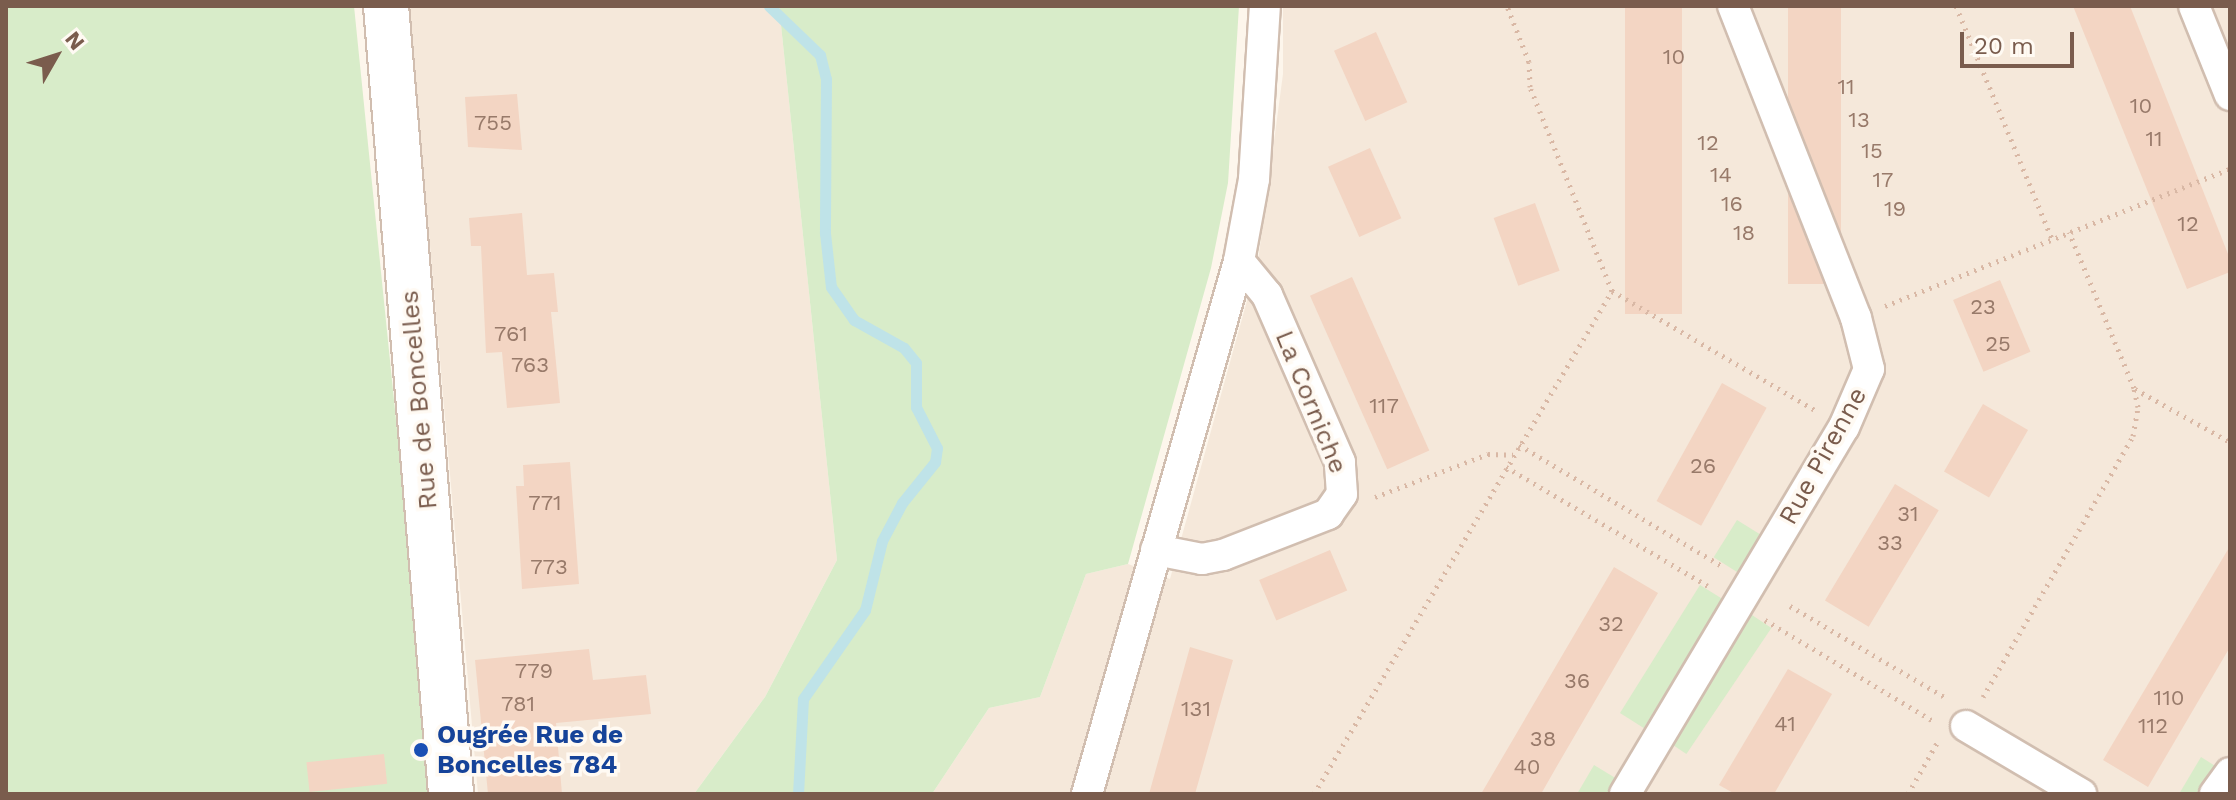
<!DOCTYPE html>
<html>
<head>
<meta charset="utf-8">
<style>
	body { margin:0 }
	#map { position:relative; width:2236px; height:800px; overflow:hidden; background:#fdf6ec; font-family:"Work Sans",sans-serif }
	div>[style] { position:absolute }
	.residential>* { inset:0; background:#f5e8da }
	.green>* { inset:0; background:#d8ecc9; transform-origin:0 0 }
	.stream>* { height:11px; margin:-5.5px; padding:0 5.5px; transform-origin:5.5px; border-radius:5.5px; background:#bfe3e8 }
	.building>* { inset:0; background:#f3d5c3; transform-origin:0 0 }
	.path>* { height:5px; margin-top:-2.5px; transform-origin:0; background:repeating-linear-gradient(90deg,#d9b8a5 0 2px,transparent 0 8px) }
	.roads { filter:drop-shadow(2px 0 #d1beb0) drop-shadow(-2px 0 #d1beb0) drop-shadow(0 2px #d1beb0) drop-shadow(0 -2px #d1beb0) }
	.minor>* { height:30px; margin:-15px; padding:0 15px; transform-origin:15px; border-radius:15px; background:#fff }
	.secondary>* { height:44px; margin:-22px; padding:0 22px; transform-origin:22px; border-radius:22px; background:#fff }
	.dots>* { width:22px; height:22px; translate:-50% -50%; box-sizing:border-box; border:4px solid #fffaf3; border-radius:50% }
	span { translate:-50% -50%; white-space:nowrap; text-align:center; line-height:1.15; -webkit-text-stroke:7px #fffaf3; paint-order:stroke }
	.number-label { font-size:22px; color:#987a6a }
	.number-label span { -webkit-text-stroke-width:0 }
	.street-label { font-size:26px; color:#7a5c4d }
	.transit-label { font-size:26px; color:#164399; font-weight:700 }
	.left { translate:0 -50%; text-align:left }
	.frame { position:absolute; inset:0; border:8px solid #7a5c4d; pointer-events:none }
	.north { position:absolute; left:16px; top:16px; width:80px; height:80px; -webkit-text-stroke:6px #fffaf3; paint-order:stroke; rotate:51deg; font-size:22px; font-weight:700; line-height:32px; text-align:center; color:#7a5c4d }
	.north::after { content:''; display:block; margin:auto; width:28px; height:36px; background:#7a5c4d; clip-path:polygon(50% 0,100% 100%,50% 72%,0 100%) }
	.scale { position:absolute; left:1960px; top:32px; width:114px; height:36px; box-sizing:border-box; border:4px solid #7a5c4d; border-top:0; padding-left:10px; font-size:24px; line-height:28px; white-space:nowrap; color:#7a5c4d; -webkit-text-stroke:6px #fffaf3; paint-order:stroke }
</style>
</head>
<body>
<div id="map">
	<div class="residential">
		<i style="clip-path:polygon(409px 6px,779px 6px,837px 560px,765px 697px,694px 794px,478px 794px)"></i>
		<i style="clip-path:polygon(1283px 6px,2230px 6px,2230px 794px,932px 794px,989px 708px,1040px 697px,1086px 574px,1128px 564px,1170px 579px,1258px 261px,1283px 74px)"></i>
	</div>
	<div class="green">
		<i style="clip-path:polygon(6px 6px,354px 6px,434px 794px,6px 794px)"></i>
		<i style="clip-path:polygon(779px 6px,1239px 6px,1228px 183px,1211px 268px,1128px 564px,1086px 574px,1040px 697px,989px 708px,932px 794px,694px 794px,765px 697px,837px 560px)"></i>
		<i style="left:1737px;top:520px;width:28px;height:44px;rotate:32deg"></i>
		<i style="left:1700px;top:585px;width:28px;height:151px;rotate:32deg"></i>
		<i style="left:1749px;top:613px;width:27px;height:152px;rotate:34deg"></i>
		<i style="clip-path:polygon(2201px 757px,2220px 769px,2195px 794px,2179px 794px)"></i>
		<i style="clip-path:polygon(1594px 765px,1617px 779px,1608px 794px,1577px 794px)"></i>
	</div>
	<div class="stream">
		<i style="left:769px;top:6px;width:71px;rotate:43.9deg"></i>
		<i style="left:820px;top:55px;width:25px;rotate:76deg"></i>
		<i style="left:826px;top:79px;width:154px;rotate:90.4deg"></i>
		<i style="left:825px;top:233px;width:54px;rotate:83.7deg"></i>
		<i style="left:831px;top:287px;width:40px;rotate:55.1deg"></i>
		<i style="left:854px;top:320px;width:57px;rotate:29.2deg"></i>
		<i style="left:904px;top:348px;width:19px;rotate:51deg"></i>
		<i style="left:916px;top:363px;width:44px;rotate:90deg"></i>
		<i style="left:916px;top:407px;width:46px;rotate:62.9deg"></i>
		<i style="left:937px;top:448px;width:14px;rotate:98deg"></i>
		<i style="left:935px;top:462px;width:53px;rotate:128.8deg"></i>
		<i style="left:902px;top:503px;width:43px;rotate:117.8deg"></i>
		<i style="left:882px;top:541px;width:71px;rotate:103.8deg"></i>
		<i style="left:865px;top:610px;width:108px;rotate:124.9deg"></i>
		<i style="left:803px;top:699px;width:95px;rotate:93deg"></i>
	</div>
	<div class="building">
		<i style="left:1625px;top:6px;width:57px;height:308px"></i>
		<i style="left:1788px;top:6px;width:53px;height:278px"></i>
		<i style="clip-path:polygon(2073px 6px,2130px 6px,2230px 259px,2230px 272px,2187px 289px)"></i>
		<i style="left:1376px;top:32px;width:77px;height:46px;rotate:66deg"></i>
		<i style="clip-path:polygon(517px 94px,522px 150px,468px 147px,465px 97px)"></i>
		<i style="left:1370px;top:148px;width:77px;height:46px;rotate:66deg"></i>
		<i style="left:1535px;top:203px;width:72px;height:44px;rotate:70deg"></i>
		<i style="clip-path:polygon(522px 213px,527px 275px,554px 273px,558px 312px,551px 312px,560px 403px,507px 408px,502px 352px,486px 353px,481px 246px,471px 246px,469px 218px)"></i>
		<i style="left:1352px;top:277px;width:190px;height:46px;rotate:66deg"></i>
		<i style="left:2000px;top:280px;width:78px;height:51px;rotate:67deg"></i>
		<i style="left:1722px;top:383px;width:51px;height:135px;rotate:29deg"></i>
		<i style="left:1983px;top:404px;width:52px;height:78px;rotate:30deg"></i>
		<i style="clip-path:polygon(570px 462px,579px 584px,522px 589px,516px 486px,524px 486px,523px 465px)"></i>
		<i style="left:1895px;top:484px;width:51px;height:136px;rotate:31deg"></i>
		<i style="clip-path:polygon(2230px 546px,2230px 647px,2148px 787px,2103px 760px)"></i>
		<i style="left:1330px;top:550px;width:44px;height:77px;rotate:67deg"></i>
		<i style="clip-path:polygon(1614px 567px,1658px 593px,1557px 766px,1541px 794px,1481px 794px)"></i>
		<i style="clip-path:polygon(1190px 647px,1233px 660px,1223px 695px,1195px 794px,1149px 794px)"></i>
		<i style="clip-path:polygon(589px 649px,593px 680px,646px 675px,651px 714px,556px 723px,562px 794px,488px 794px,475px 660px)"></i>
		<i style="clip-path:polygon(1788px 669px,1832px 694px,1774px 794px,1735px 794px,1719px 785px)"></i>
		<i style="left:384px;top:754px;width:30px;height:78px;rotate:84deg"></i>
	</div>
	<div class="path">
		<i style="left:1956px;top:6px;width:252px;rotate:67.6deg"></i>
		<i style="left:1612px;top:291px;width:235px;rotate:30.4deg"></i>
		<i style="left:1885px;top:306px;width:371px;rotate:-21.7deg"></i>
		<i style="left:2135px;top:389px;width:109px;rotate:29.2deg"></i>
		<i style="left:1519px;top:445px;width:236px;rotate:30.8deg"></i>
		<i style="left:1506px;top:467px;width:234px;rotate:30.5deg"></i>
		<i style="left:1375px;top:497px;width:121px;rotate:-20.8deg"></i>
		<i style="left:1488px;top:454px;width:25px;rotate:2deg"></i>
		<i style="left:1790px;top:606px;width:183px;rotate:30.5deg"></i>
		<i style="left:1765px;top:620px;width:198px;rotate:31deg"></i>
		<i style="left:1983px;top:697px;width:301px;rotate:-60.1deg"></i>
		<i style="left:2133px;top:436px;width:29px;rotate:-80deg"></i>
		<i style="left:2138px;top:407px;width:19px;rotate:-102deg"></i>
		<i style="left:2134px;top:388px;width:169px;rotate:-112.6deg"></i>
		<i style="left:1314px;top:794px;width:585px;rotate:-59.36deg"></i>
		<i style="left:1612px;top:291px;width:220px;rotate:-111.9deg"></i>
		<i style="left:1530px;top:87px;width:25px;rotate:-92deg"></i>
		<i style="left:1529px;top:62px;width:60px;rotate:-111.4deg"></i>
		<i style="left:1908px;top:794px;width:59px;rotate:-60.4deg"></i>
	</div>
	<div class="roads">
		<div class="minor">
			<i style="left:2194px;top:6px;width:96px;rotate:68deg"></i>
			<i style="left:1156px;top:550px;width:47px;rotate:11.1deg"></i>
			<i style="left:1202px;top:559px;width:21px;rotate:-11deg"></i>
			<i style="left:1223px;top:555px;width:113px;rotate:-21.3deg"></i>
			<i style="left:1328px;top:514px;width:24px;rotate:-55deg"></i>
			<i style="left:1342px;top:494px;width:32px;rotate:-94deg"></i>
			<i style="left:1340px;top:462px;width:182px;rotate:-113.6deg"></i>
			<i style="left:1267px;top:295px;width:44px;rotate:-129.5deg"></i>
			<i style="left:1966px;top:726px;width:134px;rotate:30.6deg"></i>
			<i style="left:1087px;top:794px;width:554px;rotate:-74.08deg"></i>
			<i style="left:1239px;top:261px;width:83px;rotate:-79.6deg"></i>
			<i style="left:1254px;top:179px;width:173px;rotate:-86.4deg"></i>
			<i style="left:1625px;top:794px;width:427px;rotate:-59.2deg"></i>
			<i style="left:1844px;top:427px;width:63px;rotate:-66.7deg"></i>
			<i style="left:1869px;top:369px;width:53px;rotate:-104.3deg"></i>
			<i style="left:1856px;top:318px;width:335px;rotate:-111.5deg"></i>
			<i style="left:2215px;top:794px;width:26px;rotate:-54deg"></i>
		</div>
		<div class="secondary">
			<i style="left:386px;top:6px;width:791px;rotate:85.28deg"></i>
		</div>
	</div>
	<div class="dots">
		<i style="left:421px;top:750px;background:#1a4fb4"></i>
	</div>
	<div class="number-label">
		<span style="left:1674px;top:57px">10</span>
		<span style="left:1846px;top:87px">11</span>
		<span style="left:2141px;top:106px">10</span>
		<span style="left:1859px;top:120px">13</span>
		<span style="left:493px;top:123px">755</span>
		<span style="left:2154px;top:139px">11</span>
		<span style="left:1708px;top:143px">12</span>
		<span style="left:1872px;top:151px">15</span>
		<span style="left:1721px;top:175px">14</span>
		<span style="left:1883px;top:180px">17</span>
		<span style="left:1732px;top:204px">16</span>
		<span style="left:1895px;top:209px">19</span>
		<span style="left:2188px;top:224px">12</span>
		<span style="left:1744px;top:233px">18</span>
		<span style="left:1983px;top:307px">23</span>
		<span style="left:511px;top:334px">761</span>
		<span style="left:1998px;top:344px">25</span>
		<span style="left:530px;top:365px">763</span>
		<span style="left:1384px;top:406px">117</span>
		<span style="left:1703px;top:466px">26</span>
		<span style="left:545px;top:503px">771</span>
		<span style="left:1908px;top:514px">31</span>
		<span style="left:1890px;top:543px">33</span>
		<span style="left:549px;top:567px">773</span>
		<span style="left:1611px;top:624px">32</span>
		<span style="left:534px;top:671px">779</span>
		<span style="left:1577px;top:681px">36</span>
		<span style="left:2169px;top:698px">110</span>
		<span style="left:518px;top:704px">781</span>
		<span style="left:1196px;top:709px">131</span>
		<span style="left:1785px;top:724px">41</span>
		<span style="left:2153px;top:726px">112</span>
		<span style="left:1543px;top:739px">38</span>
		<span style="left:1527px;top:767px">40</span>
	</div>
	<div class="street-label">
		<span style="left:419px;top:400px;rotate:-95deg">Rue de Boncelles</span>
		<span style="left:1311px;top:402px;rotate:68deg">La Corniche</span>
		<span style="left:1823px;top:456px;rotate:-61deg">Rue Pirenne</span>
	</div>
	<div class="transit-label">
		<span class="left" style="left:437px;top:750px">Ougrée Rue de<br>Boncelles 784</span>
	</div>
	<div class="frame"></div>
	<div class="north">N</div>
	<div class="scale">20 m</div>
</div>
</body>
</html>
